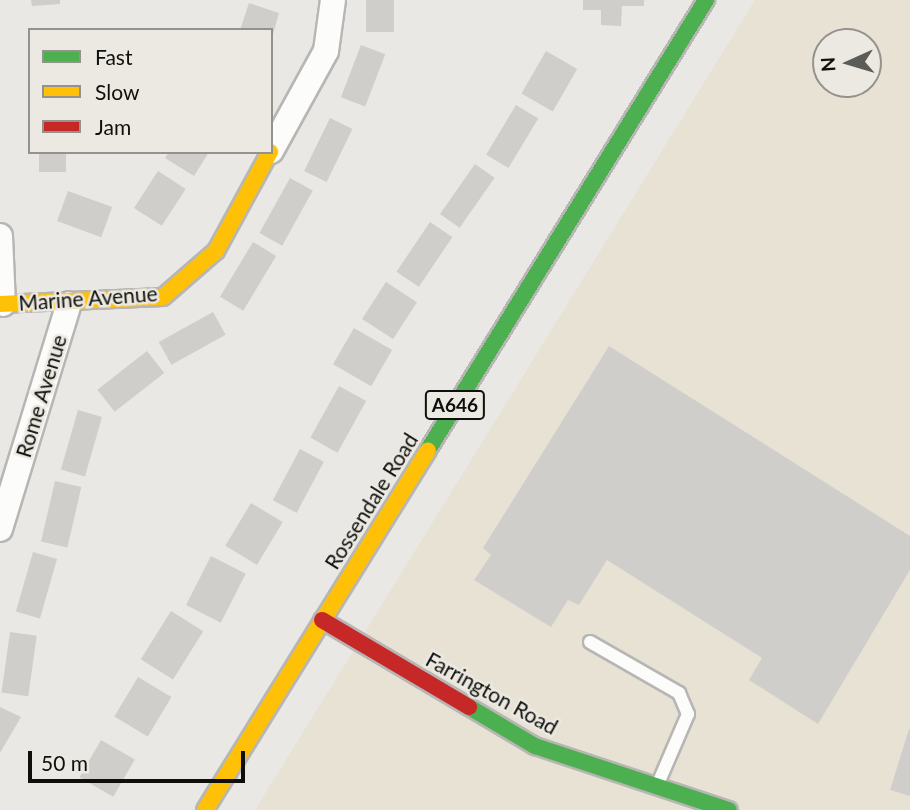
<!DOCTYPE html>
<html>
<head>
<meta charset="utf-8">
<style>
	body { margin:0 }
	#map { position:relative; width:910px; height:810px; overflow:hidden; background:#e9e8e4; font-family:Lato,sans-serif }
	div>[style] { position:absolute }
	.industrial>* { inset:0; background:#e8e2d5 }
	.building>* { inset:0; background:#d0cecb; transform-origin:0 0 }
	.roads { filter:drop-shadow(2px 0 #b7b6b4) drop-shadow(-2px 0 #b7b6b4) drop-shadow(0 2px #b7b6b4) drop-shadow(0 -2px #b7b6b4) }
	.lane>* { height:12px; margin:-6px; padding:0 6px; transform-origin:6px; border-radius:6px; background:#fcfcfb }
	.street>* { height:24px; margin:-12px; padding:0 12px; transform-origin:12px; border-radius:12px; background:#fcfcfb }
	.fast>* { height:16px; margin:-8px; padding:0 8px; transform-origin:8px; border-radius:8px; background:#4caf50 }
	.slow>* { height:16px; margin:-8px; padding:0 8px; transform-origin:8px; border-radius:8px; background:#ffc107 }
	.jam>* { height:16px; margin:-8px; padding:0 8px; transform-origin:8px; border-radius:8px; background:#c62828 }
	span { translate:-50% -50%; white-space:nowrap; text-align:center; line-height:1.15; -webkit-text-stroke:5px #ebe9e2; paint-order:stroke }
	.shield-label span { padding:2px 5px; background:#ebe9e2; border:2px solid; border-radius:5px; -webkit-text-stroke-width:0 }
	.shield-label { font-size:19px; color:#0f0f0c; font-weight:700 }
	.street-label { font-size:21px; color:#0f0f0c }
	.legend { position:absolute; left:28px; top:28px; width:245px; height:126px; box-sizing:border-box; background:#ebe9e2; border:2px solid #93928c; margin:0; padding:9px 12px; list-style:none; font-size:21px; color:#0f0f0c }
	.legend li { display:flex; align-items:center; gap:14px; height:35px }
	.legend b { width:35px; border:2px solid #93928c }
	.north { position:absolute; left:812px; top:28px; width:70px; height:70px; box-sizing:border-box; background:#ebe9e2; border:2px solid #93928c; border-radius:50%; rotate:266deg; font-size:19px; font-weight:700; line-height:28px; text-align:center; color:#0f0f0c }
	.north::after { content:''; display:block; margin:auto; width:24px; height:32px; background:#5b5b58; clip-path:polygon(50% 0,100% 100%,50% 72%,0 100%) }
	.scale { position:absolute; left:28px; top:751px; width:217px; height:32px; box-sizing:border-box; border:4px solid #0f0f0c; border-top:0; padding-left:9px; font-size:21px; line-height:24px; white-space:nowrap; color:#0f0f0c; -webkit-text-stroke:5px #ebe9e2; paint-order:stroke }
</style>
</head>
<body>
<div id="map">
	<div class="industrial">
		<i style="clip-path:polygon(evenodd,755px 0,910px 0,910px 810px,255px 810px,755px 0,826px 42px,868px 42px,868px 84px,826px 84px,826px 42px)"></i>
	</div>
	<div class="building">
		<i style="clip-path:polygon(31px 0,60px 0,60px 4px,32px 6px)"></i>
		<i style="left:366px;top:0;width:28px;height:32px"></i>
		<i style="clip-path:polygon(583px 0,644px 0,644px 6px,622px 6px,621px 26px,601px 25px,601px 10px,583px 10px)"></i>
		<i style="clip-path:polygon(249px 3px,279px 13px,272px 38px,271px 30px,240px 30px)"></i>
		<i style="left:361px;top:45px;width:26px;height:56px;rotate:21deg"></i>
		<i style="left:546px;top:51px;width:36px;height:49px;rotate:30deg"></i>
		<i style="left:516px;top:105px;width:26px;height:58px;rotate:31deg"></i>
		<i style="left:330px;top:118px;width:25px;height:59px;rotate:26deg"></i>
		<i style="left:39px;top:152px;width:27px;height:20px"></i>
		<i style="clip-path:polygon(169px 152px,209px 152px,194px 176px,165px 158px)"></i>
		<i style="left:475px;top:164px;width:24px;height:61px;rotate:35deg"></i>
		<i style="left:158px;top:171px;width:33px;height:44px;rotate:33deg"></i>
		<i style="left:290px;top:178px;width:26px;height:63px;rotate:29deg"></i>
		<i style="left:68px;top:191px;width:47px;height:32px;rotate:20deg"></i>
		<i style="left:430px;top:222px;width:27px;height:60px;rotate:34deg"></i>
		<i style="left:253px;top:242px;width:27px;height:64px;rotate:31deg"></i>
		<i style="left:386px;top:282px;width:37px;height:44px;rotate:33deg"></i>
		<i style="left:213px;top:312px;width:26px;height:62px;rotate:61deg"></i>
		<i style="left:354px;top:328px;width:44px;height:42px;rotate:30deg"></i>
		<i style="clip-path:polygon(609px 346px,910px 536px,910px 570px,818px 724px,749px 680px,762px 658px,607px 560px,579px 605px,568px 600px,551px 627px,474px 580px,491px 555px,483px 548px)"></i>
		<i style="left:147px;top:351px;width:28px;height:63px;rotate:52deg"></i>
		<i style="left:339px;top:386px;width:31px;height:59px;rotate:29deg"></i>
		<i style="left:78px;top:410px;width:25px;height:62px;rotate:16deg"></i>
		<i style="left:300px;top:449px;width:27px;height:58px;rotate:28deg"></i>
		<i style="left:55px;top:481px;width:27px;height:62px;rotate:13deg"></i>
		<i style="left:251px;top:503px;width:37px;height:50px;rotate:31deg"></i>
		<i style="left:33px;top:552px;width:25px;height:62px;rotate:16deg"></i>
		<i style="left:211px;top:556px;width:39px;height:55px;rotate:27deg"></i>
		<i style="left:171px;top:611px;width:38px;height:57px;rotate:32deg"></i>
		<i style="left:10px;top:632px;width:27px;height:61px;rotate:8deg"></i>
		<i style="left:138px;top:677px;width:39px;height:46px;rotate:31deg"></i>
		<i style="clip-path:polygon(0 707px,21px 717px,0 753px)"></i>
		<i style="clip-path:polygon(909px 729px,910px 729px,910px 796px,890px 790px)"></i>
		<i style="left:101px;top:740px;width:39px;height:43px;rotate:30deg"></i>
	</div>
	<div class="roads">
		<div class="lane">
			<i style="left:590px;top:642px;width:103px;rotate:29.8deg"></i>
			<i style="left:679px;top:693px;width:23px;rotate:67deg"></i>
			<i style="left:688px;top:714px;width:78px;rotate:113.3deg"></i>
		</div>
		<div class="street">
			<i style="left:271px;top:151px;width:114px;rotate:-61.2deg"></i>
			<i style="left:326px;top:51px;width:51px;rotate:-82.2deg"></i>
			<i style="left:0;top:236px;width:68px;rotate:87.5deg"></i>
			<i style="left:0;top:529px;width:235px;rotate:-73deg"></i>
		</div>
		<div class="fast">
			<i style="left:428px;top:450px;width:529px;rotate:-58.29deg"></i>
			<i style="left:469px;top:707px;width:77px;rotate:30.6deg"></i>
			<i style="left:535px;top:746px;width:204px;rotate:18.3deg"></i>
		</div>
		<div class="slow">
			<i style="left:0;top:304px;width:163px;rotate:-2.5deg"></i>
			<i style="left:163px;top:297px;width:70px;rotate:-41deg"></i>
			<i style="left:216px;top:251px;width:113px;rotate:-61.4deg"></i>
			<i style="left:205px;top:810px;width:423px;rotate:-58.2deg"></i>
		</div>
		<div class="jam">
			<i style="left:322px;top:620px;width:171px;rotate:30.6deg"></i>
		</div>
	</div>
	<div class="shield-label">
		<span style="left:455px;top:405px">A646</span>
	</div>
	<div class="street-label">
		<span style="left:88px;top:298px;rotate:-4deg">Marine Avenue</span>
		<span style="left:41px;top:396px;rotate:-73deg">Rome Avenue</span>
		<span style="left:371px;top:501px;rotate:-58deg">Rossendale Road</span>
		<span style="left:492px;top:693px;rotate:29deg">Farrington Road</span>
	</div>
	<ul class="legend">
	<li><b style="height:9px;background:#4caf50"></b>Fast</li>
	<li><b style="height:9px;background:#ffc107"></b>Slow</li>
	<li><b style="height:9px;background:#c62828"></b>Jam</li>
	</ul>
	<div class="north">N</div>
	<div class="scale">50 m</div>
</div>
</body>
</html>
